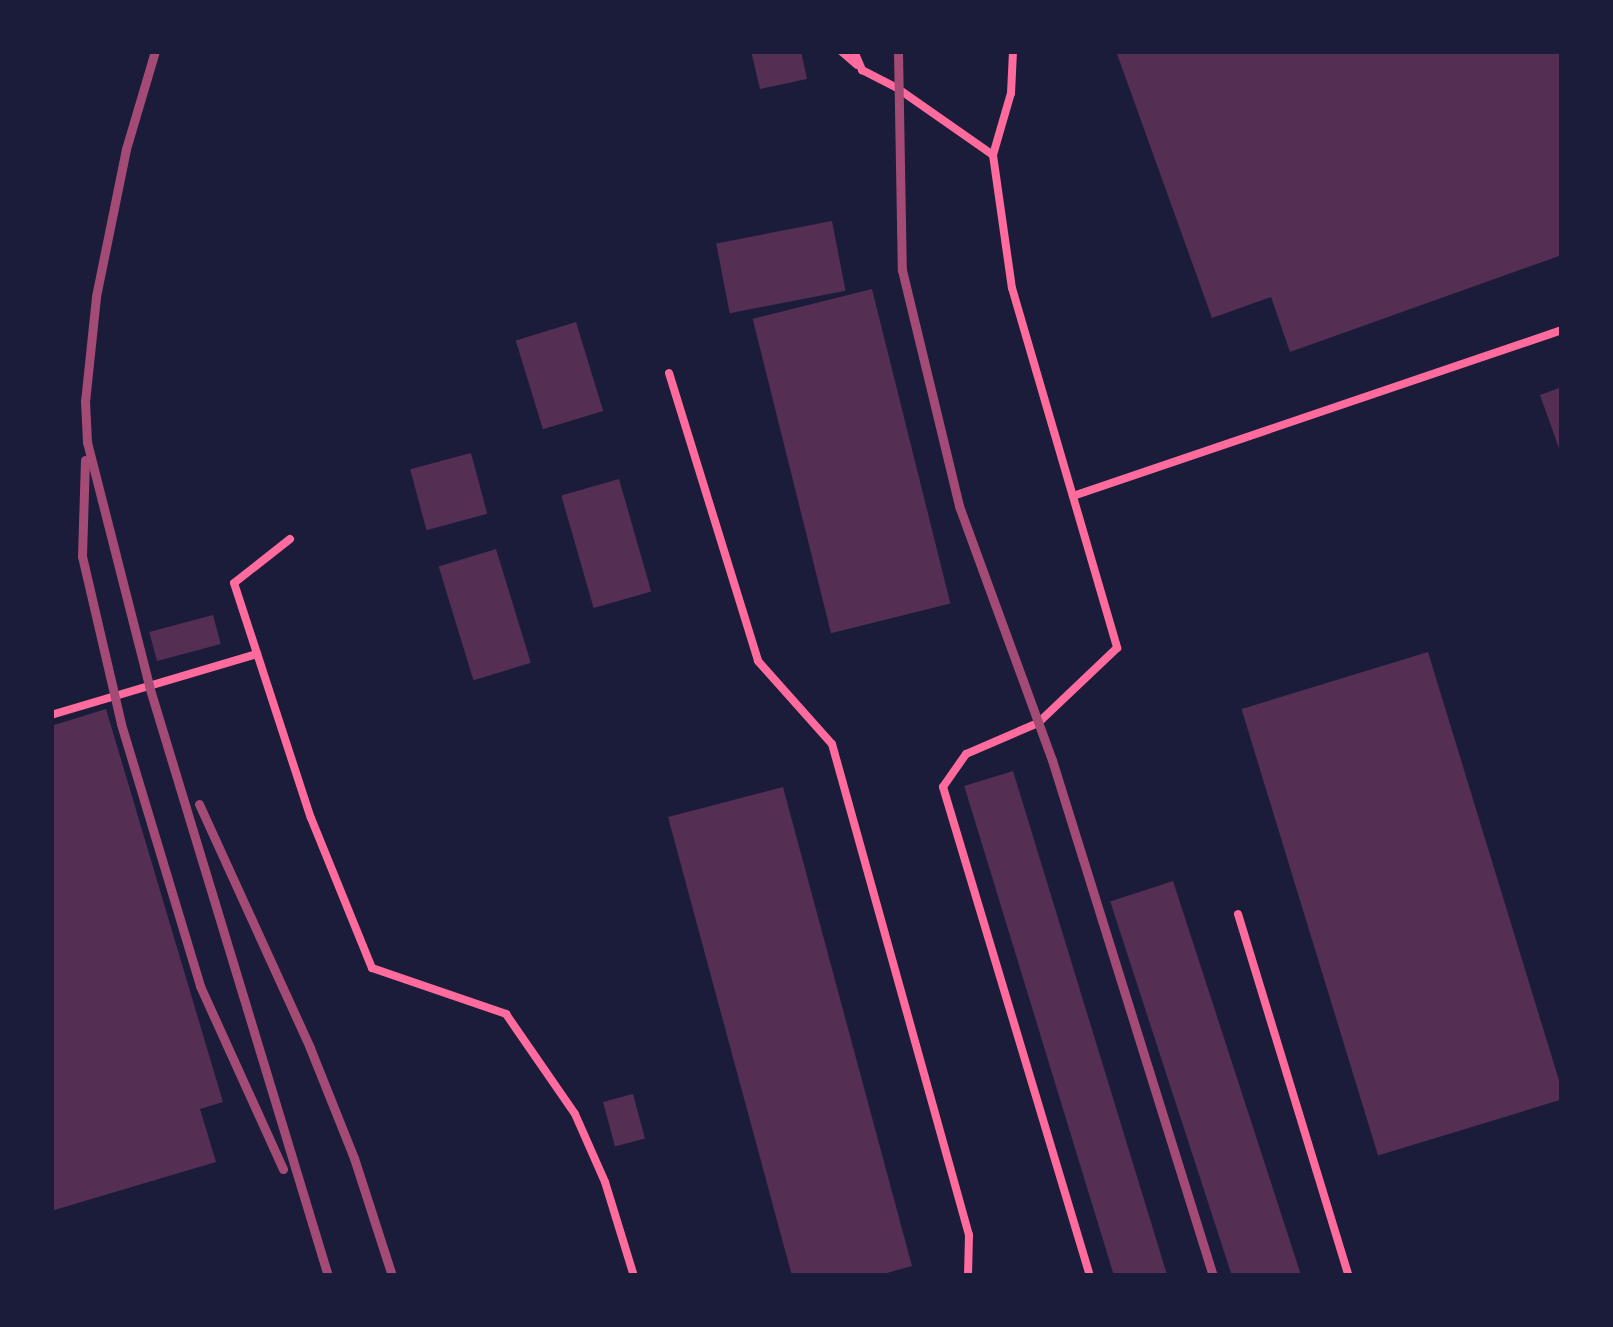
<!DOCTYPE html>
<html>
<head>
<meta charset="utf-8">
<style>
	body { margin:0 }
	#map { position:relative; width:1613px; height:1327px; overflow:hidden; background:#1b1b3a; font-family:Rubik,sans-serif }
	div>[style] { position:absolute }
	.building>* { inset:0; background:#542f53; transform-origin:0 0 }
	.service>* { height:8px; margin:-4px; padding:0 4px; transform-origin:4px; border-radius:4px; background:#ff6b9d }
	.rail>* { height:9px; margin:-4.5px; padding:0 4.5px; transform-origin:4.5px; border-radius:4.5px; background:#a44b75 }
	span { translate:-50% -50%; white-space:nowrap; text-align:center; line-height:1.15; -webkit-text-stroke:10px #1b1b3a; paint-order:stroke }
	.frame { position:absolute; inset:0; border:54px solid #1b1b3a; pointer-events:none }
</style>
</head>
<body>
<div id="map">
	<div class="building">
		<i style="clip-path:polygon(751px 51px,801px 51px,807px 79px,760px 89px)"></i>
		<i style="clip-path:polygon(1116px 51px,1562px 51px,1562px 255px,1290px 352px,1271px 297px,1212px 318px)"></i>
		<i style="left:832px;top:221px;width:71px;height:118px;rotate:79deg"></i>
		<i style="left:872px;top:289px;width:324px;height:123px;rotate:76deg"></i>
		<i style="left:576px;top:322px;width:93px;height:63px;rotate:73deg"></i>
		<i style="clip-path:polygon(1562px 387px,1562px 454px,1561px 454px,1540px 395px)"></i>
		<i style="left:471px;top:453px;width:63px;height:63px;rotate:75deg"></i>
		<i style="left:619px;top:479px;width:117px;height:60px;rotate:74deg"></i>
		<i style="left:496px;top:549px;width:119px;height:60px;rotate:73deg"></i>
		<i style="left:213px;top:615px;width:30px;height:66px;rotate:75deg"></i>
		<i style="left:1428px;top:652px;width:467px;height:195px;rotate:73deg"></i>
		<i style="clip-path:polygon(106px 709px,223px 1102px,200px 1109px,216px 1162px,51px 1211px,51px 726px)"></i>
		<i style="left:1013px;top:771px;width:529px;height:51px;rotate:73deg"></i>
		<i style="clip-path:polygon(783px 787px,912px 1266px,876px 1276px,792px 1276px,668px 817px)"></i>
		<i style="left:1173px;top:881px;width:415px;height:66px;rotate:72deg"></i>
		<i style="left:633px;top:1094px;width:46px;height:31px;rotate:75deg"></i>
	</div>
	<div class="service">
		<i style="left:841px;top:51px;width:21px;rotate:41deg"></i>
		<i style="left:854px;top:51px;width:21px;rotate:67deg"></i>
		<i style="left:862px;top:70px;width:39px;rotate:27deg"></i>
		<i style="left:897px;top:88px;width:117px;rotate:34.9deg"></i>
		<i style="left:1013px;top:51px;width:42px;rotate:92.7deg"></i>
		<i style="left:1011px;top:93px;width:65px;rotate:106.2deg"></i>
		<i style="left:993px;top:155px;width:134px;rotate:81.9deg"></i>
		<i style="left:1012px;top:288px;width:375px;rotate:73.7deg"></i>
		<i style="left:1117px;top:648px;width:109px;rotate:136.5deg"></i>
		<i style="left:1038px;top:723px;width:78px;rotate:156.7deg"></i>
		<i style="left:966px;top:754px;width:40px;rotate:124.9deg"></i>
		<i style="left:943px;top:787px;width:511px;rotate:73.27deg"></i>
		<i style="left:669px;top:373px;width:301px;rotate:72.8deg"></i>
		<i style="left:758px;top:661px;width:111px;rotate:48.3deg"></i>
		<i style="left:832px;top:744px;width:510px;rotate:74.41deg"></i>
		<i style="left:969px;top:1235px;width:41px;rotate:91.4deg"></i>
		<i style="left:1073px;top:496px;width:516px;rotate:-18.75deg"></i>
		<i style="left:290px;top:539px;width:71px;rotate:141.8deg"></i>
		<i style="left:234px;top:583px;width:247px;rotate:71.9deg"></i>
		<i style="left:311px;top:818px;width:162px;rotate:67.9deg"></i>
		<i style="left:372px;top:968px;width:142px;rotate:18.9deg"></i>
		<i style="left:506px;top:1014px;width:121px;rotate:55.4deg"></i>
		<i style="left:575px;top:1114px;width:74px;rotate:66.2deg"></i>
		<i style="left:605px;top:1182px;width:98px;rotate:72.9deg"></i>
		<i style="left:51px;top:715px;width:215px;rotate:-16.5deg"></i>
		<i style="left:1238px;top:914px;width:379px;rotate:73deg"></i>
	</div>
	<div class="rail">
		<i style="left:155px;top:51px;width:102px;rotate:106.5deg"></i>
		<i style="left:126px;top:149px;width:151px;rotate:101.5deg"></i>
		<i style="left:96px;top:297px;width:105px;rotate:96deg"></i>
		<i style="left:85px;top:401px;width:41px;rotate:87.2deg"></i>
		<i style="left:87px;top:442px;width:252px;rotate:75.7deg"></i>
		<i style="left:149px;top:686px;width:617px;rotate:73.12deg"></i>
		<i style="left:898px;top:51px;width:219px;rotate:89deg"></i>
		<i style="left:902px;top:270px;width:243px;rotate:76.4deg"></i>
		<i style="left:959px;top:506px;width:270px;rotate:69.9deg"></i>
		<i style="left:1052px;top:760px;width:541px;rotate:72.67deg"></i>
		<i style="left:85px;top:460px;width:96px;rotate:91.8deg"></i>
		<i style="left:82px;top:556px;width:172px;rotate:76.9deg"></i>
		<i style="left:121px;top:724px;width:274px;rotate:73.2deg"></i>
		<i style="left:200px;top:986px;width:201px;rotate:65.6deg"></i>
		<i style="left:199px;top:804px;width:268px;rotate:65.5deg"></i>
		<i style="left:310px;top:1048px;width:118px;rotate:68.2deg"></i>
		<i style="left:354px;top:1158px;width:124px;rotate:72.1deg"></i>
	</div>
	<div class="frame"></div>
</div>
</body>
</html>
